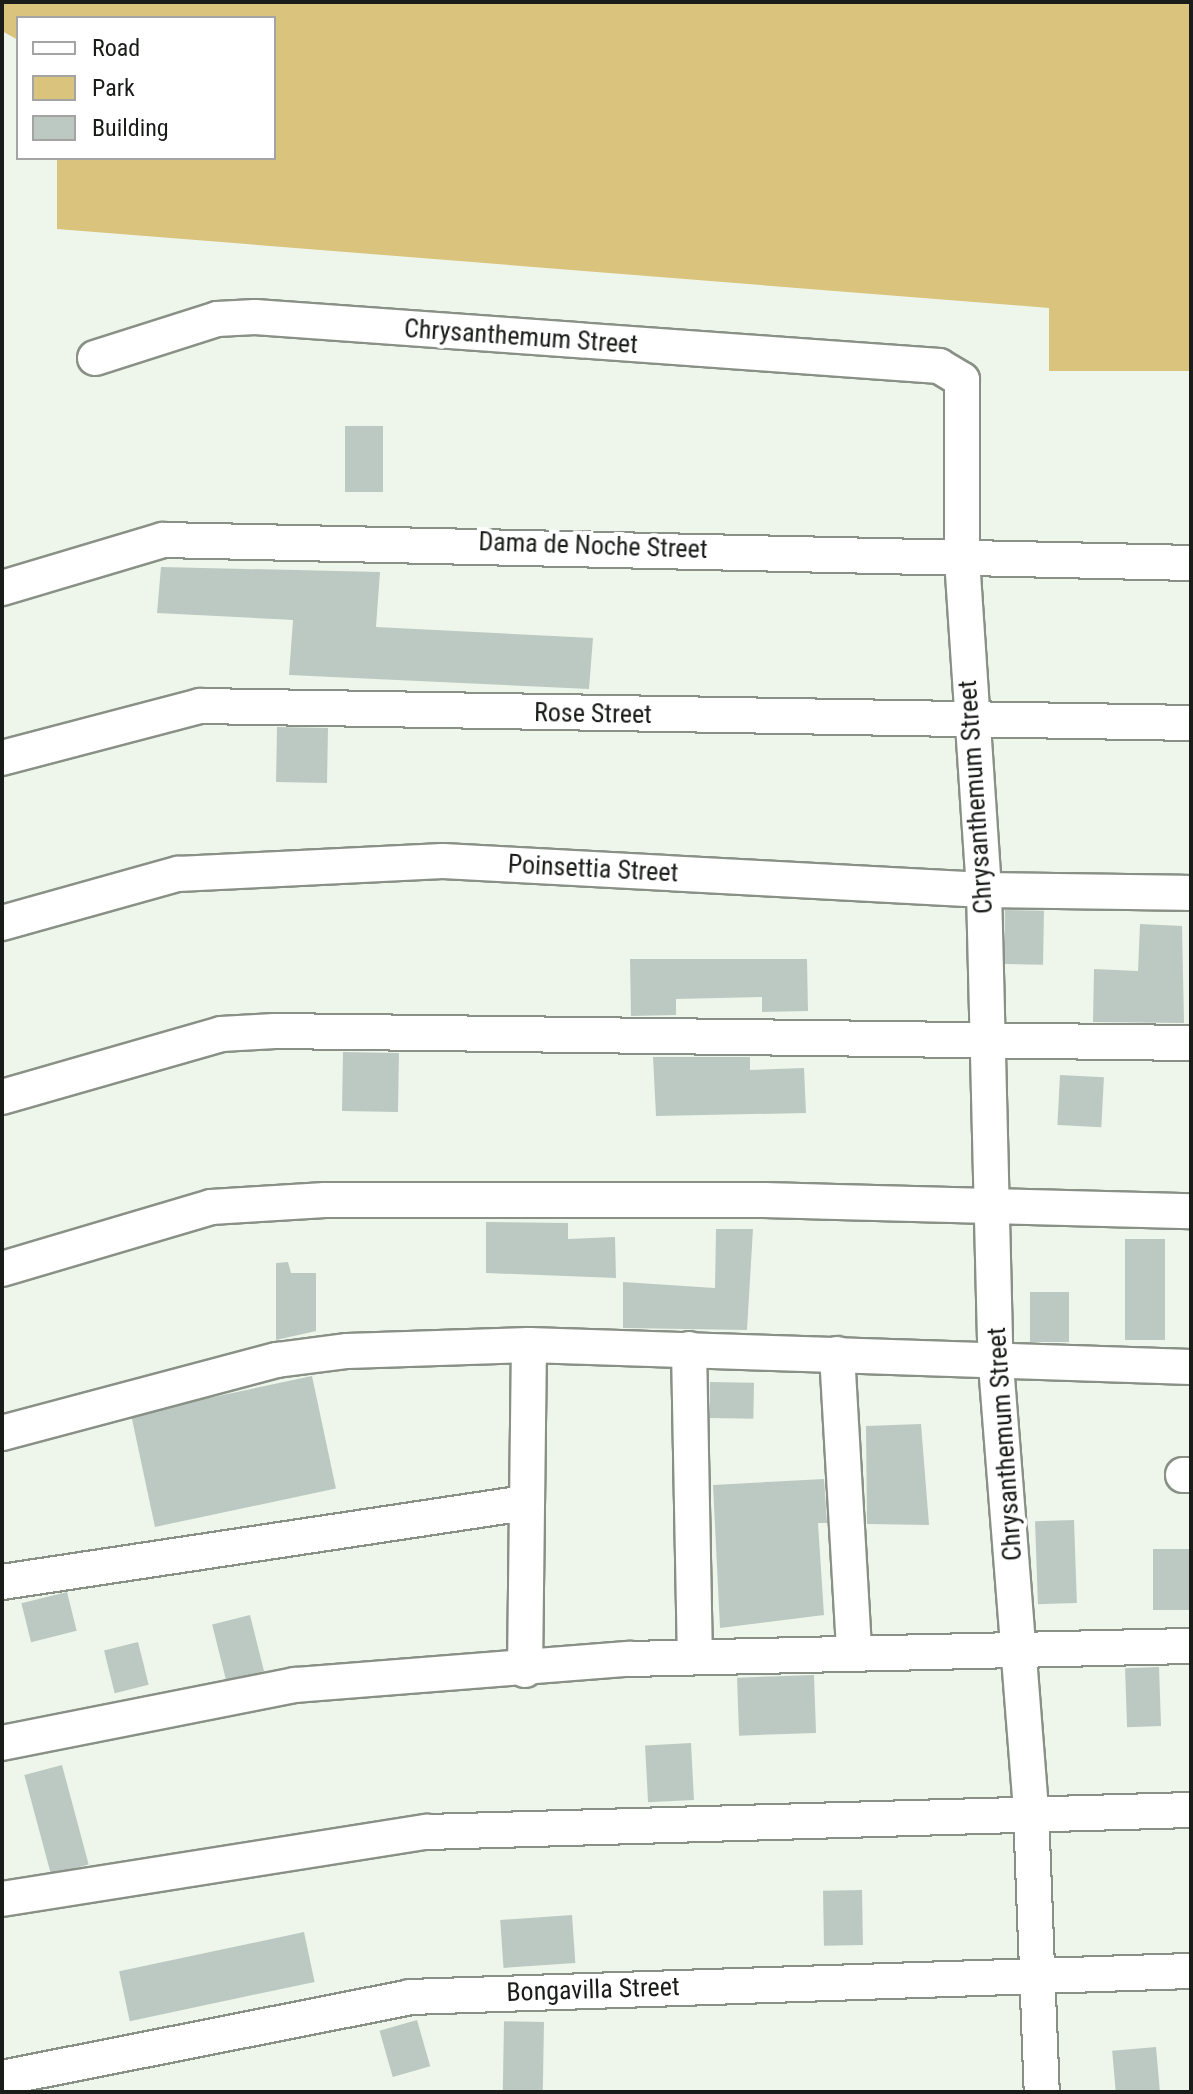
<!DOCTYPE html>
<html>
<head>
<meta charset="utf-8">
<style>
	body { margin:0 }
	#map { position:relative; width:1193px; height:2094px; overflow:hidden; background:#eef6eb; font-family:"Roboto Condensed",sans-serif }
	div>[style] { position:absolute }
	.green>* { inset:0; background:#dac47d }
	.building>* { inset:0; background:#bcc9c2; transform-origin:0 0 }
	.roads { filter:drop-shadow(2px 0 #899086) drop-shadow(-2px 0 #899086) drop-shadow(0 2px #899086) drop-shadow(0 -2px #899086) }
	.minor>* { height:34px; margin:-17px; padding:0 17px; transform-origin:17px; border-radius:17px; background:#fff }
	span { translate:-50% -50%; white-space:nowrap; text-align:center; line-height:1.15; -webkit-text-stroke:8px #fff; paint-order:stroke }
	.street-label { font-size:26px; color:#191c18 }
	.frame { position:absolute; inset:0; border:4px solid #191c18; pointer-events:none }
	.legend { position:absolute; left:16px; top:16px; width:260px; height:144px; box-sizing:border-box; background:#fff; border:2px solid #a3a4a3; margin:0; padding:10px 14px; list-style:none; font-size:24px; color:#191c18 }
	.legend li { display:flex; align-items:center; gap:16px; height:40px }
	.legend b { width:40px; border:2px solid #a3a4a3 }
</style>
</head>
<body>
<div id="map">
	<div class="green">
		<i style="clip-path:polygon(2px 2px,1191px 2px,1191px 371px,1049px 371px,1049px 308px,57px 229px,57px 158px,274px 158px,274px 18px,18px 18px,18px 40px,2px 31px)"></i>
	</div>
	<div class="building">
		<i style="left:345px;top:426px;width:38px;height:66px"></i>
		<i style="clip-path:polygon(161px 567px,380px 572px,376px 627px,593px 638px,589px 689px,289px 675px,293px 620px,157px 613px)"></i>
		<i style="left:277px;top:727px;width:51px;height:55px;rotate:1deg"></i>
		<i style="left:1005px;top:910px;width:39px;height:54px;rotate:1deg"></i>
		<i style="clip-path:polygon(1140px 924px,1182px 926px,1184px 1023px,1093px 1022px,1094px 969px,1138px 971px)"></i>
		<i style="clip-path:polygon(630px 959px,807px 959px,808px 1011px,762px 1012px,762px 997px,676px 999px,676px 1015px,631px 1016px)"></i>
		<i style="left:343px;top:1052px;width:56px;height:59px;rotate:1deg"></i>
		<i style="clip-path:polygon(653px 1057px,750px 1057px,750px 1070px,804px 1068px,806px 1113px,656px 1116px)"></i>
		<i style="left:1060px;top:1075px;width:44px;height:50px;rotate:3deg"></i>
		<i style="clip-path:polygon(486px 1222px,568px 1223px,568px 1239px,615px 1237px,616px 1278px,486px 1273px)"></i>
		<i style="clip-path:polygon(716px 1229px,753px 1229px,747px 1330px,623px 1328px,623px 1282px,715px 1288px)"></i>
		<i style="left:1125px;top:1239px;width:40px;height:101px"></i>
		<i style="clip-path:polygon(288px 1262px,291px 1273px,316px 1273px,316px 1331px,276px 1340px,276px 1263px)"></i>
		<i style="left:1030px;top:1292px;width:39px;height:50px"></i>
		<i style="left:312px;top:1376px;width:115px;height:185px;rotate:78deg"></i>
		<i style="left:710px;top:1382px;width:44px;height:36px;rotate:1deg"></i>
		<i style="clip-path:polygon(921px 1424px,929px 1525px,867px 1524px,866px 1426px)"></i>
		<i style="clip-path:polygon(824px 1479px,827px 1523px,818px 1523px,824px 1615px,720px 1628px,713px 1485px)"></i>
		<i style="left:1074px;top:1520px;width:83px;height:39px;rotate:88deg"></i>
		<i style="left:1153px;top:1549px;width:38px;height:61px"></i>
		<i style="left:67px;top:1592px;width:40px;height:47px;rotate:76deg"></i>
		<i style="left:250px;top:1615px;width:58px;height:39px;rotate:76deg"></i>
		<i style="left:138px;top:1642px;width:44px;height:35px;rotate:76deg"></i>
		<i style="left:1159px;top:1667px;width:59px;height:34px;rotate:88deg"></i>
		<i style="left:814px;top:1675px;width:58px;height:77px;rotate:88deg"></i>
		<i style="left:691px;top:1743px;width:57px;height:46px;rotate:87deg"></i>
		<i style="left:62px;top:1765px;width:103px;height:39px;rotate:75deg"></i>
		<i style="left:862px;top:1890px;width:55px;height:39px;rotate:89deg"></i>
		<i style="left:572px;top:1915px;width:48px;height:72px;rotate:86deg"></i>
		<i style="left:304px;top:1932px;width:51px;height:189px;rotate:78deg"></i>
		<i style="left:417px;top:2020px;width:48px;height:39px;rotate:74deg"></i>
		<i style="left:544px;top:2022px;width:70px;height:40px;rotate:91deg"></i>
		<i style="left:1156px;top:2047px;width:45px;height:44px;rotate:85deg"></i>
	</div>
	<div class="roads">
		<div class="minor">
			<i style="left:95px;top:358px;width:128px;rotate:-17.7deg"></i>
			<i style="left:217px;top:319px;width:38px;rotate:-3deg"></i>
			<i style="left:255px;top:317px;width:686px;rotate:4.1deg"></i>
			<i style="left:939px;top:366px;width:27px;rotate:31deg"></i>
			<i style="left:962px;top:380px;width:179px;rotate:90deg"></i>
			<i style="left:962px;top:559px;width:332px;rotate:86.2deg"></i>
			<i style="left:984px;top:890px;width:475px;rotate:88.6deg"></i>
			<i style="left:996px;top:1365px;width:448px;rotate:85.5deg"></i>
			<i style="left:1031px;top:1812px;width:280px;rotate:87.8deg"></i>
			<i style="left:2px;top:588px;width:168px;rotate:-16.6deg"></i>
			<i style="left:163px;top:540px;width:1028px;rotate:1.28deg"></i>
			<i style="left:2px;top:758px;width:205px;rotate:-14.7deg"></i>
			<i style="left:200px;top:706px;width:991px;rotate:0.98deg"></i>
			<i style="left:2px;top:923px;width:183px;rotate:-15.6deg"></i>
			<i style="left:178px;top:874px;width:265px;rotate:-2.8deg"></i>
			<i style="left:443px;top:861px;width:542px;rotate:3.07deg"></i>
			<i style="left:984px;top:890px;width:207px;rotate:0.8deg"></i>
			<i style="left:2px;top:1097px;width:228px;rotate:-16deg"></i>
			<i style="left:221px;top:1034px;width:54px;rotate:-3.2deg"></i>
			<i style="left:275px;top:1031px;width:916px;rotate:0.75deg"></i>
			<i style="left:2px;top:1269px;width:218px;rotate:-16.5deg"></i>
			<i style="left:211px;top:1207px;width:114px;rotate:-3.5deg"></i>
			<i style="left:325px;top:1200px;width:439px"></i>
			<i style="left:764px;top:1200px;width:427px;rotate:1.5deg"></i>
			<i style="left:689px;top:1349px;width:308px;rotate:88.9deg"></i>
			<i style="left:837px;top:1354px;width:297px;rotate:86.7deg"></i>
			<i style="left:2px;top:1433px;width:285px;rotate:-14.9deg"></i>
			<i style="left:277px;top:1360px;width:71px;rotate:-7.3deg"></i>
			<i style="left:347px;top:1351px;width:182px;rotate:-1.9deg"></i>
			<i style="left:529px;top:1345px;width:662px;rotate:1.9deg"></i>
			<i style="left:1183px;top:1475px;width:8px"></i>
			<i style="left:2px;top:1582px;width:529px;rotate:-8.59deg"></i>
			<i style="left:525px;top:1670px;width:325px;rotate:-89.3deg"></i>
			<i style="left:2px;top:1743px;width:299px;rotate:-11.2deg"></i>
			<i style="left:295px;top:1685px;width:335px;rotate:-4.5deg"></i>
			<i style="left:629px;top:1659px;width:562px;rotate:-1.33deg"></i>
			<i style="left:2px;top:1899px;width:430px;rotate:-9deg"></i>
			<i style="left:427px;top:1832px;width:764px;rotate:-1.65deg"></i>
			<i style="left:2px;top:2078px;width:416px;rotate:-11.2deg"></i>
			<i style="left:410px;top:1997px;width:781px;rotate:-1.91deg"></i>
		</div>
	</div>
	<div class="street-label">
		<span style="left:521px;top:337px;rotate:4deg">Chrysanthemum Street</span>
		<span style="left:593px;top:546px;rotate:2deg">Dama de Noche Street</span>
		<span style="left:593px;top:714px;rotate:1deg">Rose Street</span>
		<span style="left:976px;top:797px;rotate:-94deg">Chrysanthemum Street</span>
		<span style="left:593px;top:869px;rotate:3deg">Poinsettia Street</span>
		<span style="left:1005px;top:1444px;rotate:-94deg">Chrysanthemum Street</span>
		<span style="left:593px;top:1990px;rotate:-2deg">Bongavilla Street</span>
	</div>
	<div class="frame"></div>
	<ul class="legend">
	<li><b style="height:10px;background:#fff"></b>Road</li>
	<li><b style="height:22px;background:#dac47d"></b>Park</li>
	<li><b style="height:22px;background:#bcc9c2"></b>Building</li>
	</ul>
</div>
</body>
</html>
